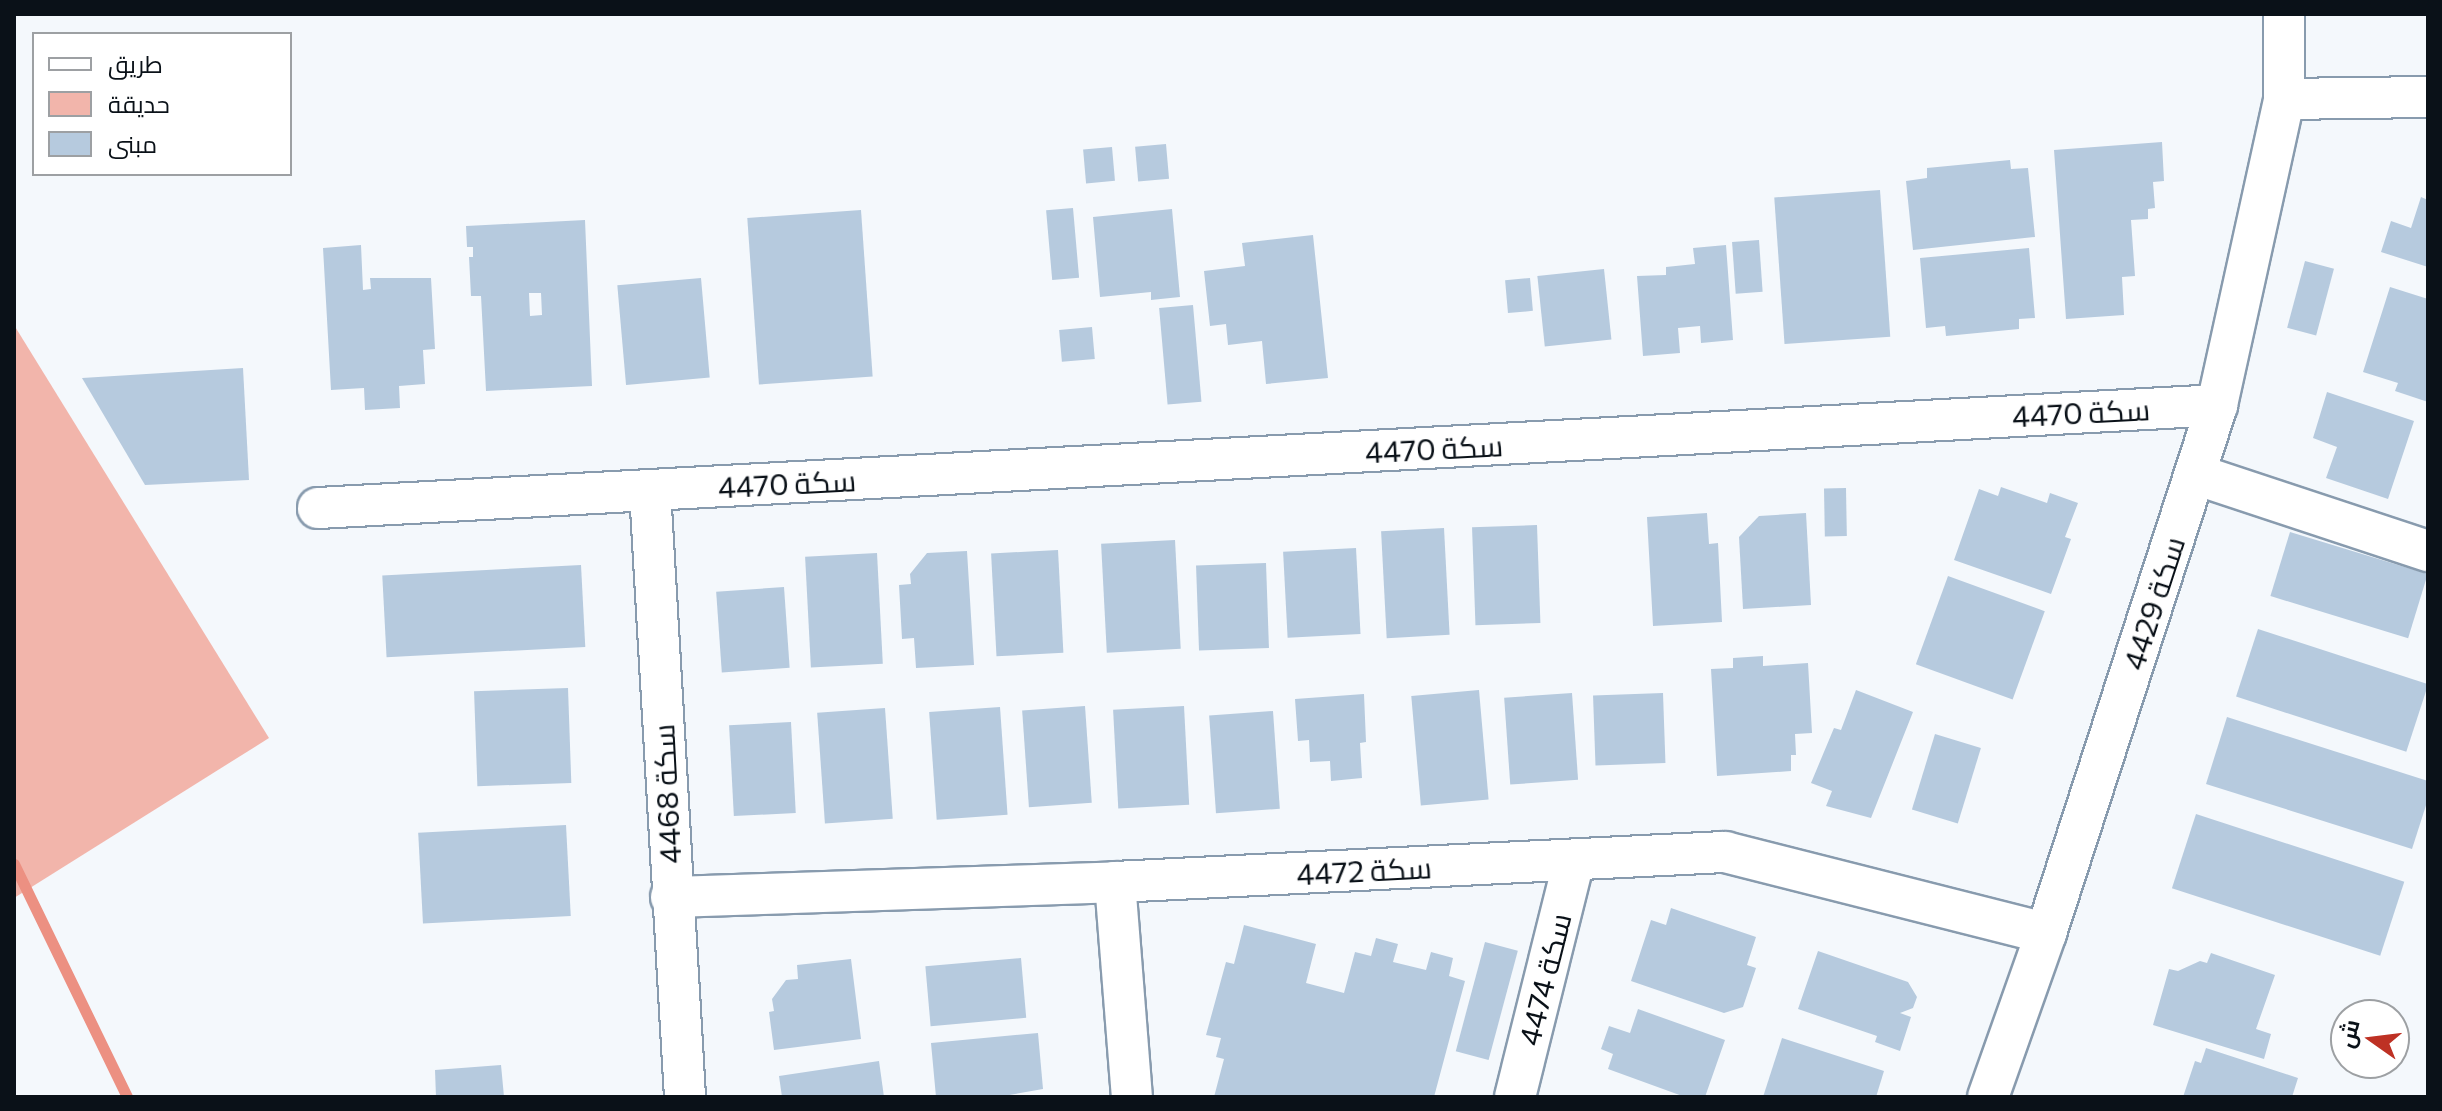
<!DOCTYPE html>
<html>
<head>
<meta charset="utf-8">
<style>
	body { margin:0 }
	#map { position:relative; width:2442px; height:1111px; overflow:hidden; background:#f4f8fc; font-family:Commissioner,Cairo,sans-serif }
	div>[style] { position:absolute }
	.green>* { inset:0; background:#f2b5ab }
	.stream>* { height:11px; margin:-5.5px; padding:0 5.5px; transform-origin:5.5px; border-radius:5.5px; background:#ec9082 }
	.building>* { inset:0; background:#b6cade; transform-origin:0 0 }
	.roads { filter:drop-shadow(2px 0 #889bae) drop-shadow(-2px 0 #889bae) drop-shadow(0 2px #889bae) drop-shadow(0 -2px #889bae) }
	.street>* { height:40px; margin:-20px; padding:0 20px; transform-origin:20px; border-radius:20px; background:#fff }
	span { translate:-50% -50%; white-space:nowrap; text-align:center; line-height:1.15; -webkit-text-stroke:7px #fff; paint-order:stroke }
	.street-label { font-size:30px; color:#0a1118 }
	.frame { position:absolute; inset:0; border:16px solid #0a1118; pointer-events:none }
	.legend { position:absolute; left:32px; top:32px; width:260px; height:144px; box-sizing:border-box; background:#fff; border:2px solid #9da0a3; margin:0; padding:10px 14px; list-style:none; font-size:24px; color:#0a1118 }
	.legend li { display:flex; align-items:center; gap:16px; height:40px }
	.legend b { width:40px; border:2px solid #9da0a3 }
	.north { position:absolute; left:2330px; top:999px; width:80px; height:80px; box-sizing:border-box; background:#fff; border:2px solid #9da0a3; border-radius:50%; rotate:284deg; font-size:22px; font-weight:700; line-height:32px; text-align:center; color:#0a1118 }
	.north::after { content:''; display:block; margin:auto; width:28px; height:36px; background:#be3124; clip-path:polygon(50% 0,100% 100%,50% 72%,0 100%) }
</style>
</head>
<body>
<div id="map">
	<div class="green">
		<i style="clip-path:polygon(14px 325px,269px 738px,14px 898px)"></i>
	</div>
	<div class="stream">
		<i style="left:14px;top:864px;width:259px;rotate:64.1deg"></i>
	</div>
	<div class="building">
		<i style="clip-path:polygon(2162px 142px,2164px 181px,2153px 182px,2155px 208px,2148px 209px,2148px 219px,2131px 220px,2135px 276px,2122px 277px,2124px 315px,2066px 319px,2054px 150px)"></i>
		<i style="left:1166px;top:144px;width:35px;height:31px;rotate:85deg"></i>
		<i style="left:1112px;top:147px;width:34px;height:29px;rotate:85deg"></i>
		<i style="clip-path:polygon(2010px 160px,2011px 169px,2028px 168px,2035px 237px,1913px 250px,1906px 181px,1927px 178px,1927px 168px)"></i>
		<i style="left:1880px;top:190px;width:147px;height:106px;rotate:86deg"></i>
		<i style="clip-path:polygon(2421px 197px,2428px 200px,2428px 267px,2381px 252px,2391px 221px,2411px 228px)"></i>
		<i style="left:1073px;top:208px;width:70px;height:27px;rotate:85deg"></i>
		<i style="clip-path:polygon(1172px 209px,1180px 297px,1151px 300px,1151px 292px,1100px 297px,1093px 217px)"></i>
		<i style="left:861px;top:210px;width:167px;height:114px;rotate:86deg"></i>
		<i style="clip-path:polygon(evenodd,585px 220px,592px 386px,486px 391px,481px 296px,471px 296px,469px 257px,473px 257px,473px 247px,467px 247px,466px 226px,585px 220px,529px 293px,541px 293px,542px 315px,530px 316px,529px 293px)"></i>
		<i style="clip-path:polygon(1313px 235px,1328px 378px,1266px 384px,1262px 341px,1228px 345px,1226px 324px,1210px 326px,1204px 271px,1245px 266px,1242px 243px)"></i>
		<i style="left:1759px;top:240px;width:52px;height:27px;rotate:86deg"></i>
		<i style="clip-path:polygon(361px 245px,363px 290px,371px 289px,370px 278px,431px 278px,435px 349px,423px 350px,425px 384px,399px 386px,400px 408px,365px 410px,364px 388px,331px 390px,323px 248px)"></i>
		<i style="clip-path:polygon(1726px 245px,1733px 340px,1701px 343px,1700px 326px,1678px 328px,1680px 353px,1643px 356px,1637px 276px,1666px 275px,1666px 267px,1695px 264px,1693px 248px)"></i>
		<i style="clip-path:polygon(2029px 248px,2035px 318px,2019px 319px,2019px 329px,1946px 336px,1945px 326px,1926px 328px,1920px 258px)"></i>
		<i style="left:2305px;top:261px;width:30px;height:69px;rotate:15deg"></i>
		<i style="left:1604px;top:269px;width:71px;height:67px;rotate:84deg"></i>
		<i style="left:701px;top:278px;width:100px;height:84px;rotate:85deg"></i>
		<i style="left:1530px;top:278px;width:33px;height:25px;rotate:85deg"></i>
		<i style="clip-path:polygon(2390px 287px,2428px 299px,2428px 402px,2395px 391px,2398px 383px,2363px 372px)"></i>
		<i style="left:1193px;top:305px;width:97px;height:34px;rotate:85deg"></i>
		<i style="left:1092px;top:327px;width:32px;height:33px;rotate:85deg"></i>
		<i style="clip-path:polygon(243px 368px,249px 480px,145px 485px,82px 378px)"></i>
		<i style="clip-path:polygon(2327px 392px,2414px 421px,2388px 499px,2326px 478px,2337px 447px,2313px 438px)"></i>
		<i style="clip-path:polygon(2001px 487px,2047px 503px,2050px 493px,2078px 503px,2065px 537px,2071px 539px,2051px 594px,1954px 560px,1979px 489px,1998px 496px)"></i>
		<i style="left:1846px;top:488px;width:48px;height:22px;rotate:89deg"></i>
		<i style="clip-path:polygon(1707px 513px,1709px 544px,1718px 543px,1722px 622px,1653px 626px,1647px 517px)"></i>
		<i style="clip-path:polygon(1806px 513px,1811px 605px,1743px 609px,1739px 537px,1759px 516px)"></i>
		<i style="left:1537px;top:525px;width:98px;height:65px;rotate:88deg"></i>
		<i style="left:1444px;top:528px;width:107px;height:63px;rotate:87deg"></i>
		<i style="left:2290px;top:532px;width:144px;height:67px;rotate:17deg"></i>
		<i style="left:1175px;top:540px;width:109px;height:74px;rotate:87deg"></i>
		<i style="left:1356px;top:548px;width:86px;height:73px;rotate:87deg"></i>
		<i style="left:1058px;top:550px;width:103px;height:67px;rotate:87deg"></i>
		<i style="clip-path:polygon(967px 551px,974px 665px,916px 668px,914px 638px,902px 639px,899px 585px,911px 584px,910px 574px,927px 553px)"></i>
		<i style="left:877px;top:553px;width:111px;height:72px;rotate:87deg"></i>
		<i style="left:1266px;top:563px;width:85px;height:70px;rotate:88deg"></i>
		<i style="left:581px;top:565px;width:82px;height:199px;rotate:87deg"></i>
		<i style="left:1948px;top:576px;width:103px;height:94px;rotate:20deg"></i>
		<i style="left:784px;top:587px;width:81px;height:68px;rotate:86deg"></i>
		<i style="left:2258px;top:629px;width:179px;height:71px;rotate:18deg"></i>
		<i style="clip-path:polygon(1763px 656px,1763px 666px,1808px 663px,1812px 733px,1795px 734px,1796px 755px,1791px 755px,1791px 771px,1717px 776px,1711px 669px,1733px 668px,1733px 658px)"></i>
		<i style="left:568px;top:688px;width:95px;height:94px;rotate:88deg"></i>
		<i style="left:1479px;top:690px;width:110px;height:68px;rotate:85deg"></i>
		<i style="clip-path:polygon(1856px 690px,1913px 712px,1871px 818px,1826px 806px,1832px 791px,1811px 783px,1834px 728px,1841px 730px)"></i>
		<i style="left:1572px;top:693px;width:87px;height:68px;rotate:86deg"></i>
		<i style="left:1663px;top:693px;width:70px;height:70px;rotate:88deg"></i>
		<i style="clip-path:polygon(1364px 694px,1366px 742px,1360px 743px,1362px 778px,1331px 781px,1330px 761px,1310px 762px,1309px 740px,1298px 741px,1295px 699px)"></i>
		<i style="left:1085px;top:706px;width:97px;height:63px;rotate:86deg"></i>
		<i style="left:1184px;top:706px;width:99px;height:71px;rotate:87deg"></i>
		<i style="left:1000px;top:707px;width:108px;height:71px;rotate:86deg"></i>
		<i style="left:885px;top:708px;width:111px;height:68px;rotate:86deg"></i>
		<i style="left:1273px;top:711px;width:98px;height:64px;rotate:86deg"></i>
		<i style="clip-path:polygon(2227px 717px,2428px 781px,2428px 799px,2412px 849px,2206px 784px)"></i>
		<i style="left:791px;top:722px;width:91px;height:62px;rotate:87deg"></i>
		<i style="left:1935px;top:734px;width:48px;height:79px;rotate:17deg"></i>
		<i style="left:2196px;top:814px;width:219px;height:78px;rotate:18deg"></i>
		<i style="left:566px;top:825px;width:91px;height:148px;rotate:87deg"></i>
		<i style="clip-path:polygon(1671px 908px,1756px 937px,1747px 965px,1756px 968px,1743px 1007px,1724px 1013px,1631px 981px,1651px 920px,1666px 925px)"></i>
		<i style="clip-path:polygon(1244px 925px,1316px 944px,1306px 983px,1344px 993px,1355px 952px,1371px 956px,1376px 938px,1398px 944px,1393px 962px,1426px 970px,1431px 952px,1453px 958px,1449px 976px,1465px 981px,1434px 1097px,1214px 1097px,1224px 1059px,1216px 1057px,1221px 1038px,1206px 1035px,1226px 962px,1234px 964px)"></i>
		<i style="left:1485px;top:942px;width:34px;height:113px;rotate:15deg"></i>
		<i style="clip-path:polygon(1818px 951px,1908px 982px,1917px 997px,1913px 1008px,1900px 1013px,1911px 1017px,1900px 1051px,1875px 1042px,1877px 1036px,1798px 1009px)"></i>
		<i style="clip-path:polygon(2211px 953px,2275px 975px,2256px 1029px,2271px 1034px,2264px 1059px,2153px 1025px,2169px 969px,2178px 971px,2200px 961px,2207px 963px)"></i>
		<i style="left:1021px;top:958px;width:60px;height:96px;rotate:85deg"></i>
		<i style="clip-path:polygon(851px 959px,861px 1039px,774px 1050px,769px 1012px,774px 1011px,772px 999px,786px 980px,798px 979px,797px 965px)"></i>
		<i style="clip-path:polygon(1638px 1009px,1725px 1040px,1705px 1097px,1685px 1097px,1608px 1069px,1613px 1054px,1601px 1049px,1609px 1026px,1630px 1033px)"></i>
		<i style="clip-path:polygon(1038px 1033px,1043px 1089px,998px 1097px,936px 1097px,931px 1043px)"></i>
		<i style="clip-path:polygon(1782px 1038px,1884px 1071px,1876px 1097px,1763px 1097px)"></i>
		<i style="clip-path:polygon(2206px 1048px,2298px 1078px,2292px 1097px,2183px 1097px,2195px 1061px,2201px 1063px)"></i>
		<i style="clip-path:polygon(879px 1061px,884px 1097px,782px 1097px,779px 1076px)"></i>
		<i style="clip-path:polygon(501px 1065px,504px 1097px,436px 1097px,435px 1070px)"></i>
	</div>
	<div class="roads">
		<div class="street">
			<i style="left:2284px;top:99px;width:144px;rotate:-0.8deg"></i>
			<i style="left:2195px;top:474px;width:245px;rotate:18.3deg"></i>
			<i style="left:650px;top:490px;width:608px;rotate:86.7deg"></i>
			<i style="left:318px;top:508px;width:1902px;rotate:-3.1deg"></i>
			<i style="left:1115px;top:882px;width:216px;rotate:85.5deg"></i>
			<i style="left:671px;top:897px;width:444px;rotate:-1.9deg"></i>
			<i style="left:1115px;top:882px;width:611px;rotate:-2.82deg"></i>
			<i style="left:1725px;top:852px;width:331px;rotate:14.2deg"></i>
			<i style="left:1515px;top:1097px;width:244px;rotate:-76deg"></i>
			<i style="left:1988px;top:1097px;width:174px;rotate:-70.5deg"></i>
			<i style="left:2046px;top:933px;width:555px;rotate:-72.05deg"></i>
			<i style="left:2217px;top:405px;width:313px;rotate:-77.6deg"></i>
			<i style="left:2284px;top:99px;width:85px;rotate:-90deg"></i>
		</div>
	</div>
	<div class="street-label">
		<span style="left:2081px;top:412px;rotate:-3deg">سكة 4470</span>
		<span style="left:1434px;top:448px;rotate:-3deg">سكة 4470</span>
		<span style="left:787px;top:483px;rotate:-3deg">سكة 4470</span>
		<span style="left:2153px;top:603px;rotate:-72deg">سكة 4429</span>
		<span style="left:666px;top:794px;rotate:-93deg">سكة 4468</span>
		<span style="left:1364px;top:870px;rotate:-3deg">سكة 4472</span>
		<span style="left:1544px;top:979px;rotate:-76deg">سكة 4474</span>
	</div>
	<div class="frame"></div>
	<ul class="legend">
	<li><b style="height:10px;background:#fff"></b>طريق</li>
	<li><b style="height:22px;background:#f2b5ab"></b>حديقة</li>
	<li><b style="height:22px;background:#b6cade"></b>مبنى</li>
	</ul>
	<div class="north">ش</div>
</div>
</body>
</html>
